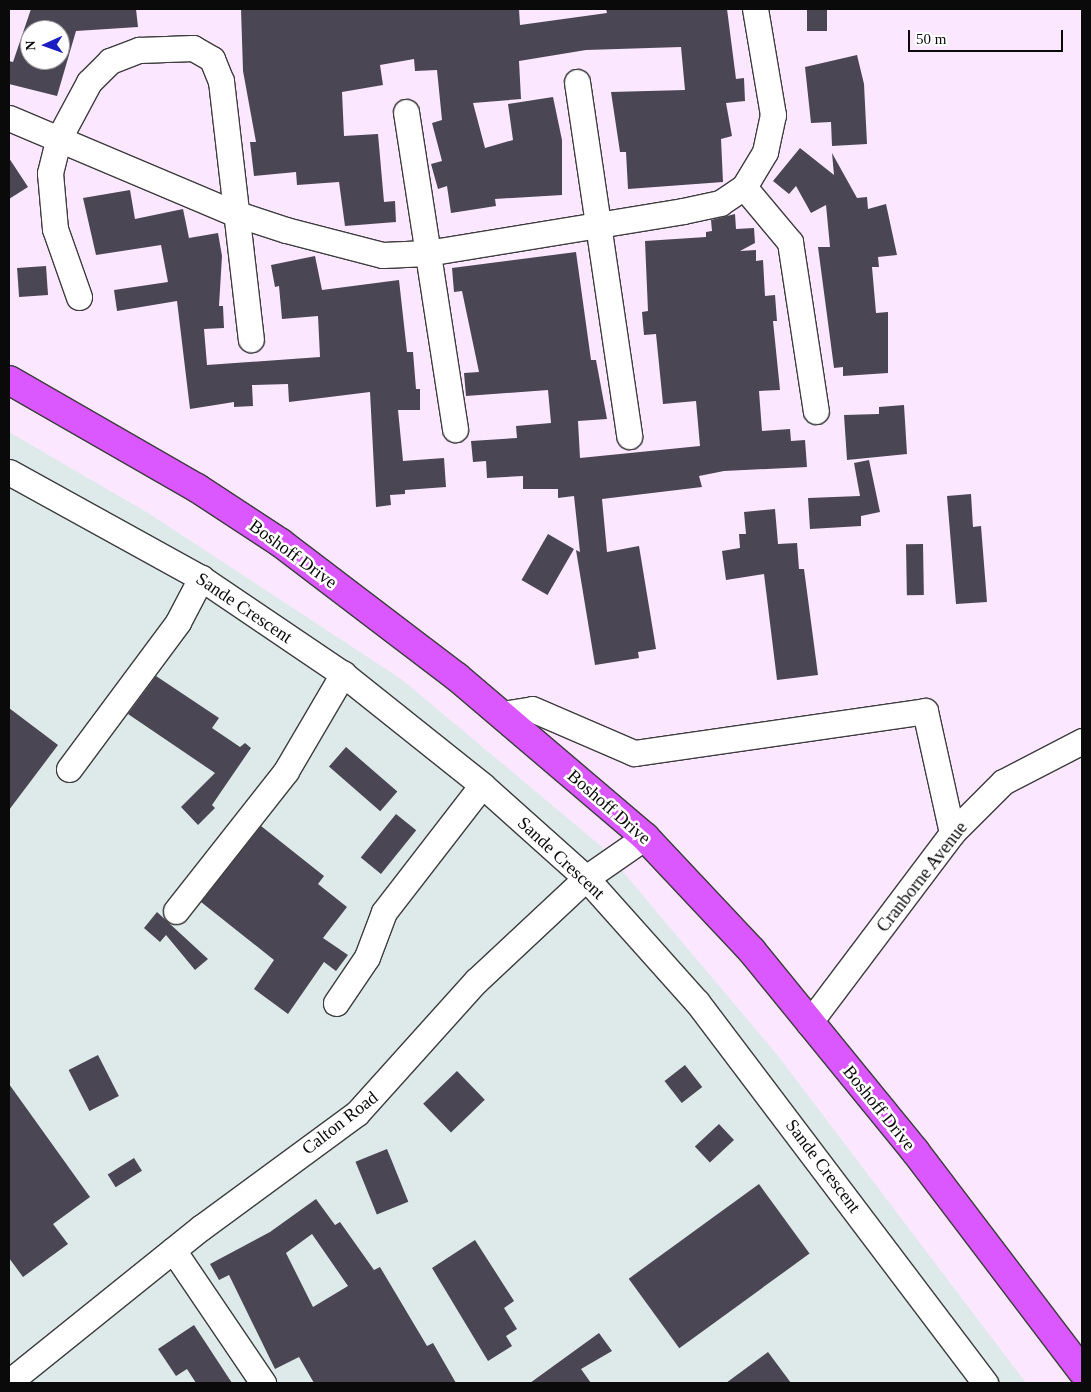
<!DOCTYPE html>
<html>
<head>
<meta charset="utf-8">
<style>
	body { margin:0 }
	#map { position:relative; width:1091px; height:1392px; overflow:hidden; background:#fbe7ff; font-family:"Times New Roman",serif }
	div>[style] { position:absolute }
	.industrial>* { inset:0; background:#ddeae9 }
	.building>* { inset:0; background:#4b4653; transform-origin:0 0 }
	.roads { filter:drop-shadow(1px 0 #3d3d3d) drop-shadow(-1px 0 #3d3d3d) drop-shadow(0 1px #3d3d3d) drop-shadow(0 -1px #3d3d3d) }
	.minor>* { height:25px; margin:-12.5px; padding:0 12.5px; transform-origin:12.5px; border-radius:12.5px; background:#fff }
	.major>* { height:28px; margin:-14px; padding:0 14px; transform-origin:14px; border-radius:14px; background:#db57ff }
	span { translate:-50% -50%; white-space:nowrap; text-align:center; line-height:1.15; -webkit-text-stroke:5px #fff; paint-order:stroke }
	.street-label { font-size:18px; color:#0a0a0a }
	.frame { position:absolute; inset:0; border:10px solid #0a0a0a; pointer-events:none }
	.north { position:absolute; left:20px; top:20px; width:50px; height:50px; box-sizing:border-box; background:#fff; border:1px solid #9d9d9d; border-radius:50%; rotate:268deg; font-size:14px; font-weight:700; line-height:20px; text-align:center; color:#0a0a0a }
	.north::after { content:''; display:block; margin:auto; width:18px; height:22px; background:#1b1ec1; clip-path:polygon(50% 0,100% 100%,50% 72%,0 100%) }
	.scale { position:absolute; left:908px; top:30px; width:155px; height:22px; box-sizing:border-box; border:2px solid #0a0a0a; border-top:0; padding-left:6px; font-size:15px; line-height:18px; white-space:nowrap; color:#0a0a0a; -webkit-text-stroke:4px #fff; paint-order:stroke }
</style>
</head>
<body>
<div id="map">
	<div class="industrial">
		<i style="clip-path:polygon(9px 432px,148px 513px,401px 679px,602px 847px,778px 1056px,1026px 1383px,9px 1383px)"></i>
	</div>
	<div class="building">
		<i style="clip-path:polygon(evenodd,31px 9px,136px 9px,138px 27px,76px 31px,57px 96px,9px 84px,9px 61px,13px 62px,31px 9px,30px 30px,60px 30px,60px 60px,30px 60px,30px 30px)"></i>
		<i style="clip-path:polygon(241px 9px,519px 9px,520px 25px,607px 13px,606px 9px,727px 9px,736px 79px,744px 78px,745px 101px,726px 103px,732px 136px,721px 139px,723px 182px,628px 189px,626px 152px,620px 152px,611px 92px,685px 90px,681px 47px,586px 50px,519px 61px,521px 99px,473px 103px,485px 148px,513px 140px,508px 104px,553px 97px,562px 140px,562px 195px,495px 199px,496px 206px,451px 213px,447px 186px,438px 189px,431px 164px,442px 161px,432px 123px,442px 120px,437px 70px,415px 71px,414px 59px,380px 65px,383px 85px,342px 92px,344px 136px,378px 134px,384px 202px,395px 201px,396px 222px,345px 226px,339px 182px,297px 185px,296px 172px,254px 176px,250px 142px,256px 142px,243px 71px)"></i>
		<i style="left:807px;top:9px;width:20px;height:22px"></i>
		<i style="clip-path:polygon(857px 55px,864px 84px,867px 144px,832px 146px,831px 122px,811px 123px,805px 67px)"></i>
		<i style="clip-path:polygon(800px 148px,834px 175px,832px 153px,857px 198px,867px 197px,868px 209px,886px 204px,897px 255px,878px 257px,879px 267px,872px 267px,876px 313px,888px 312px,888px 373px,843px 376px,843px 367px,834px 368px,818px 247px,830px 247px,826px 205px,811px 213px,796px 186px,789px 194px,773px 181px)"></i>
		<i style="clip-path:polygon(9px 158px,28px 187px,9px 199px)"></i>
		<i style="clip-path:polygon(130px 190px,135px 219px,183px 209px,189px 238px,218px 233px,222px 256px,219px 306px,223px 306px,224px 328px,204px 329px,207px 365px,320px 357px,318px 316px,282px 319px,279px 286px,275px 287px,271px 265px,315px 256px,322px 290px,399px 280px,407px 352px,413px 352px,416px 389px,420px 389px,420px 410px,398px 410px,403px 461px,444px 458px,446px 487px,405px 490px,405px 494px,390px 495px,391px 505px,376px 507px,370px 392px,289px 402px,288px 384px,252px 385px,253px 406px,234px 407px,234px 402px,190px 409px,177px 301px,117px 311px,114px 290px,168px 282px,161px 245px,96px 255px,83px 198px)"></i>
		<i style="clip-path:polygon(735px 214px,736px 229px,754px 228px,755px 243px,740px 251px,756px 250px,756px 261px,763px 260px,765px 296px,775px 295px,777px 321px,773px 321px,780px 390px,759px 391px,762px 431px,790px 429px,791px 441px,805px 440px,807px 467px,724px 471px,699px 476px,702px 487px,602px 499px,607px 552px,639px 546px,656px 649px,638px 652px,639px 658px,595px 665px,576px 550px,580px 552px,574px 496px,558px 498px,558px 489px,523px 489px,523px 476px,487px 478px,486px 461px,473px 462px,471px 441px,517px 438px,516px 426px,551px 423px,548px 390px,466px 396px,464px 373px,479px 372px,462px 291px,454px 292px,452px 268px,576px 252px,591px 360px,596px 360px,607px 419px,578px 421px,580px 458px,700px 446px,696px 401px,663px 404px,656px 334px,644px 335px,642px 312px,648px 311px,645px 241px,706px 237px,706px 232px,712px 231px,711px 220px)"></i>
		<i style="left:46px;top:266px;width:29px;height:29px;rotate:86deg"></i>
		<i style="clip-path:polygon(904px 405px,907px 454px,847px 460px,844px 415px,879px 414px,879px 407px)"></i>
		<i style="clip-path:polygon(869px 460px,880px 512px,861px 516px,861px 526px,810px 529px,808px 498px,860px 496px,854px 463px)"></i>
		<i style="clip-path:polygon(971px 494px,973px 527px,981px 526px,987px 602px,956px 604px,947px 496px)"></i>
		<i style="clip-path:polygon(775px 509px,778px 544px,797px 543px,799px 569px,804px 569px,818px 675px,777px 680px,764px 574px,726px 580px,722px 551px,740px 548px,739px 534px,746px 534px,744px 512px)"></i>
		<i style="left:548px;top:534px;width:30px;height:53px;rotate:30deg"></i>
		<i style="left:923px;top:544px;width:51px;height:17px;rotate:89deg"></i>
		<i style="clip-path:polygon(156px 676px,219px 718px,212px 728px,240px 747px,245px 743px,251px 748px,212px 805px,215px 808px,198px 825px,181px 807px,215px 773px,128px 714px)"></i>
		<i style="clip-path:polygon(9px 708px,58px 745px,9px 810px)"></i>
		<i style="left:346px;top:747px;width:68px;height:26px;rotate:41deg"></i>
		<i style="left:396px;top:814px;width:26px;height:56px;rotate:39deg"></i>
		<i style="clip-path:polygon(261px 826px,324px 876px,318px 884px,347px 907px,323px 938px,348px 955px,336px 971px,324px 962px,288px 1014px,254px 989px,274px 960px,201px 902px)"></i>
		<i style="clip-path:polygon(157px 912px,208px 959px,195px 970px,166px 935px,160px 942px,144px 928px)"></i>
		<i style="left:98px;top:1055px;width:46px;height:33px;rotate:63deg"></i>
		<i style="left:685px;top:1065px;width:28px;height:26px;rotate:52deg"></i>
		<i style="left:457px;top:1071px;width:40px;height:47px;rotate:46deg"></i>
		<i style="clip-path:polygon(9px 1084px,90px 1197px,53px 1224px,68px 1244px,23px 1277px,9px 1258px)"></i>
		<i style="left:719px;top:1124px;width:22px;height:33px;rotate:47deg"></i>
		<i style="left:387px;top:1149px;width:57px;height:34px;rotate:68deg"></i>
		<i style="left:134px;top:1158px;width:15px;height:31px;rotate:58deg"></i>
		<i style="left:759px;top:1184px;width:86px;height:161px;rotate:54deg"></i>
		<i style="clip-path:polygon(evenodd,316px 1199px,335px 1225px,340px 1222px,374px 1270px,380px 1267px,427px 1346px,433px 1343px,456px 1383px,314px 1383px,299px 1357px,275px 1369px,229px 1275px,219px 1280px,210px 1264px,270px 1232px,316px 1199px,312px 1234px,348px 1286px,313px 1307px,286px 1253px,312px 1234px)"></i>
		<i style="clip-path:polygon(475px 1240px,514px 1301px,504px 1308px,517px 1329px,506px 1336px,512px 1346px,488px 1361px,432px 1268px)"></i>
		<i style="clip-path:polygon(194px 1325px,232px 1383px,196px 1383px,187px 1369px,176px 1376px,158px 1349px)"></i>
		<i style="clip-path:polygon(599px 1333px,612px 1351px,581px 1369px,591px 1383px,530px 1383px)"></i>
		<i style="clip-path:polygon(768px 1352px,791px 1383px,726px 1383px)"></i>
	</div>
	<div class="roads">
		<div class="minor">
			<i style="left:577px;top:82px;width:358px;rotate:81.6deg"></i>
			<i style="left:406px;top:112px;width:321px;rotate:81.2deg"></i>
			<i style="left:9px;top:118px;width:244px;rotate:22.9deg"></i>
			<i style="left:234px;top:213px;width:55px;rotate:18.1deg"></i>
			<i style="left:286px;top:230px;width:100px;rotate:14.5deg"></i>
			<i style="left:383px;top:255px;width:44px;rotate:-2.6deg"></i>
			<i style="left:427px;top:253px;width:259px;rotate:-9.3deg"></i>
			<i style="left:683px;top:211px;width:38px;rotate:-12deg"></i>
			<i style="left:720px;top:203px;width:29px;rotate:-34deg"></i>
			<i style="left:744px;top:187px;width:41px;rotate:-59deg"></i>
			<i style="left:765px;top:152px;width:38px;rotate:-78deg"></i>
			<i style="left:773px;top:115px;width:108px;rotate:-99.6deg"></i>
			<i style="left:744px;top:187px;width:72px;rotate:50.1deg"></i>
			<i style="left:790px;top:242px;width:171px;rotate:81.3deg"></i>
			<i style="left:79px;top:297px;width:72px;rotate:-109.4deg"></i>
			<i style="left:55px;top:229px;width:56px;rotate:-95.1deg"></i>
			<i style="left:50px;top:173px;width:36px;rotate:-76deg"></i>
			<i style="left:59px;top:138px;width:64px;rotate:-61.8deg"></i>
			<i style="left:89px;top:82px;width:30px;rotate:-45deg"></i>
			<i style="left:110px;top:61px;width:31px;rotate:-21deg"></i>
			<i style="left:139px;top:50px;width:54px;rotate:-2.1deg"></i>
			<i style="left:193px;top:48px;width:22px;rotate:30deg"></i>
			<i style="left:212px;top:59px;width:24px;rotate:68deg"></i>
			<i style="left:221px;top:81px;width:260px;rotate:83.4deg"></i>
			<i style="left:9px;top:472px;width:219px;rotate:28.9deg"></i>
			<i style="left:201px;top:578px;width:171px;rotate:34.1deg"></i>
			<i style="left:343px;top:674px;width:178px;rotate:38.6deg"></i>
			<i style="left:482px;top:785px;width:140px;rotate:41.8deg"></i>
			<i style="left:586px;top:878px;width:166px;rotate:48.2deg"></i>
			<i style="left:697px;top:1002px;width:478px;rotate:52.9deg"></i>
			<i style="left:502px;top:714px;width:30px;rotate:-9deg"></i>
			<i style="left:532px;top:709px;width:111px;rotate:23.3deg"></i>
			<i style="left:634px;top:753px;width:294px;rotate:-8.2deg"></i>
			<i style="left:925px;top:711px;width:125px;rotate:77.5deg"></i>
			<i style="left:69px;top:769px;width:183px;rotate:-53.4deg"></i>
			<i style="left:178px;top:622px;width:50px;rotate:-62.4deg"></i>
			<i style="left:176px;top:911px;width:178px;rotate:-51.8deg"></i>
			<i style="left:286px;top:771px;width:113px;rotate:-59.6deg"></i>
			<i style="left:336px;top:1003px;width:55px;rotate:-56deg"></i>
			<i style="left:367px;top:957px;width:48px;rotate:-69.3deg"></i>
			<i style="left:384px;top:912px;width:160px;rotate:-52.3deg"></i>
			<i style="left:809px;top:1023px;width:238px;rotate:-53deg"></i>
			<i style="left:952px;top:833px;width:72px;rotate:-45deg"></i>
			<i style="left:1003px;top:782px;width:89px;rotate:-27.4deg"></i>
			<i style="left:173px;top:1250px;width:161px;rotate:55.9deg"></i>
			<i style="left:9px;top:1382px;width:248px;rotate:-38.8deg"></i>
			<i style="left:202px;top:1227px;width:192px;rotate:-36.3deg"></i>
			<i style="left:357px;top:1113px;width:178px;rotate:-48deg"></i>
			<i style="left:476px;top:981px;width:151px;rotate:-43.1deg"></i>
			<i style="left:586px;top:878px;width:72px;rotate:-34.8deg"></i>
		</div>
		<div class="major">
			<i style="left:9px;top:380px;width:217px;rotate:29.9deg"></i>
			<i style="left:197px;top:488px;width:100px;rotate:33.2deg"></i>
			<i style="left:281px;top:543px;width:221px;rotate:37.3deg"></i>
			<i style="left:457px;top:677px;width:247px;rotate:40.4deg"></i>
			<i style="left:645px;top:837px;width:156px;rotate:46.8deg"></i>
			<i style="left:752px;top:951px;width:258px;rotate:50.8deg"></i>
			<i style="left:915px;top:1151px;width:276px;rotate:52.8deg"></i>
		</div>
	</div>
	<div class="street-label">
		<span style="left:293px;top:554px;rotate:36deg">Boshoff Drive</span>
		<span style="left:244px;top:608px;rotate:34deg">Sande Crescent</span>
		<span style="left:609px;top:807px;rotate:41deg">Boshoff Drive</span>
		<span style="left:561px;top:858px;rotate:43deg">Sande Crescent</span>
		<span style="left:922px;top:877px;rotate:-52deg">Cranborne Avenue</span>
		<span style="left:879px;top:1108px;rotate:51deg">Boshoff Drive</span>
		<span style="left:340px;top:1123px;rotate:-38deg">Calton Road</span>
		<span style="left:823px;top:1166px;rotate:53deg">Sande Crescent</span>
	</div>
	<div class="frame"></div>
	<div class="north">N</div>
	<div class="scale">50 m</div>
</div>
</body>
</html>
